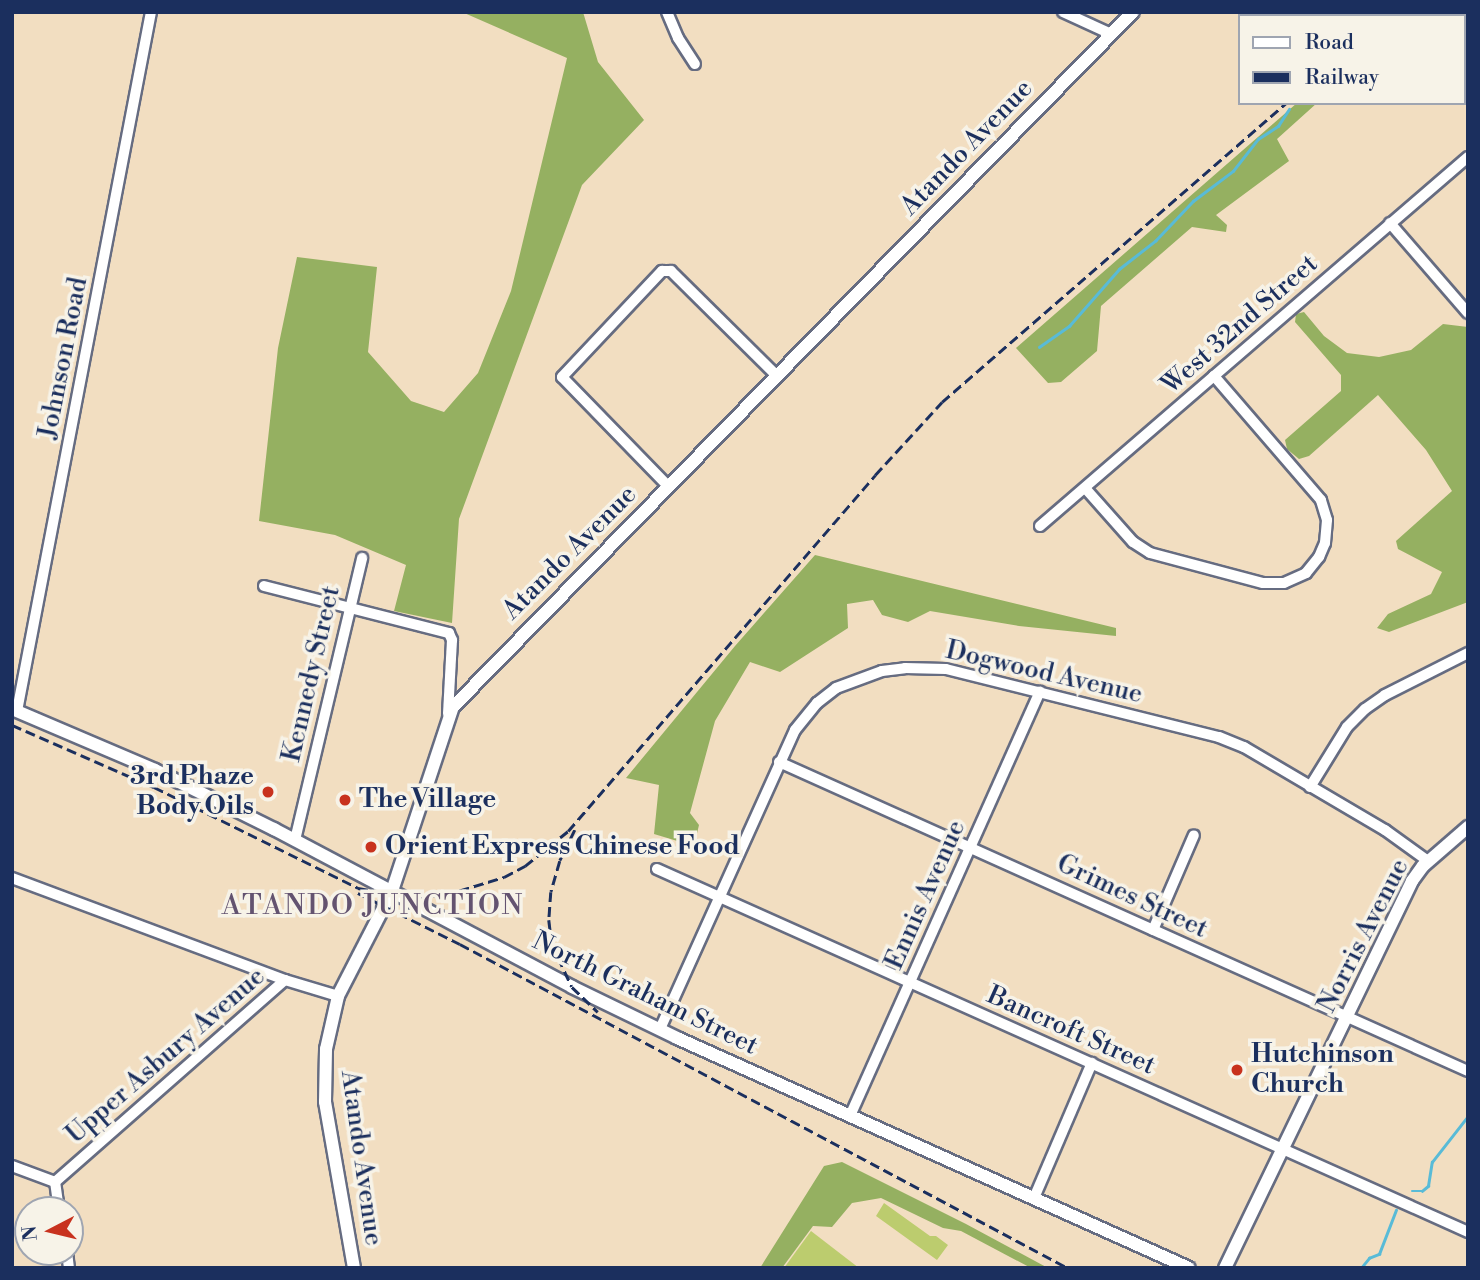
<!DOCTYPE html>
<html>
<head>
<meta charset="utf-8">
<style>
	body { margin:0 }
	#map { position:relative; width:1480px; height:1280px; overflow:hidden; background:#f2dec1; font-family:"Libre Bodoni",serif }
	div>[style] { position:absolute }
	.green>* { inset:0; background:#bccc6e }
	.forest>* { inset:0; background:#95b061 }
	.stream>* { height:2.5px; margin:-1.25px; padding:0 1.25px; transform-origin:1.25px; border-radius:1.25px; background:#59bbd7 }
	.roads { filter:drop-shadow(2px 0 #666c81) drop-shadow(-2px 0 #666c81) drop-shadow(0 2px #666c81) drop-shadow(0 -2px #666c81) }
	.street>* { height:10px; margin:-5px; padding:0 5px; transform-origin:5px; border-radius:5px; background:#fff }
	.secondary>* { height:12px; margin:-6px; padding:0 6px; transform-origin:6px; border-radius:6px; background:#fff }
	.rail>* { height:2.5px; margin-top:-1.25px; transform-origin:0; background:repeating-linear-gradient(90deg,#1b2f5e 0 10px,transparent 0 15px) }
	.dots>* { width:19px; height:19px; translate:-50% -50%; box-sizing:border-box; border:4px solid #f7f3e8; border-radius:50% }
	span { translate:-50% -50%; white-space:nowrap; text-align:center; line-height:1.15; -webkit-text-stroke:7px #f7f3e8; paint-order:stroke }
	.street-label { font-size:26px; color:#1b2f5e }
	.poi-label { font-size:26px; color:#1b2f5e; font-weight:700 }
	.right { translate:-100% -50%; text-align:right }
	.left { translate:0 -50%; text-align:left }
	.neighbourhood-label { font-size:28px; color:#635370; letter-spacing:2px }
	.frame { position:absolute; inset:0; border:14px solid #1b2f5e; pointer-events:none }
	.legend { position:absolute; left:1238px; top:14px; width:228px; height:91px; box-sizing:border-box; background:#f7f3e8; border:2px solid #9fa5b1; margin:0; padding:9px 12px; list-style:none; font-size:21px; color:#1b2f5e }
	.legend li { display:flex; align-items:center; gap:14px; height:35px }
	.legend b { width:35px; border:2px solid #9fa5b1 }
	.north { position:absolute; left:14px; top:1196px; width:70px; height:70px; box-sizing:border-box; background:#f7f3e8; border:2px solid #9fa5b1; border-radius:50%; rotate:263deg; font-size:19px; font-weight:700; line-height:28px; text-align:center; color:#1b2f5e }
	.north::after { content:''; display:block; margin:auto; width:24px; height:32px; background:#c8321e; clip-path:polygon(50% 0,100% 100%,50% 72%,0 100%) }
</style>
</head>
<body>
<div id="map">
	<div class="green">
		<i style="clip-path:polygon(884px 1203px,930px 1236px,936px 1236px,948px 1245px,937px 1260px,876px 1216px)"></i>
		<i style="clip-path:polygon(811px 1231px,859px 1268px,784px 1268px)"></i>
	</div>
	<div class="forest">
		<i style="clip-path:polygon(462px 12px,583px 12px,598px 62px,644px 120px,582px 185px,459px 519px,452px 623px,394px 611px,406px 565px,335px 535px,259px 521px,278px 348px,297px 257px,377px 267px,368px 352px,411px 401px,444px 412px,478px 373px,511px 291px,567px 58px)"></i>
		<i style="clip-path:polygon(1297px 103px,1317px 103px,1277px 139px,1289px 161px,1216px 215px,1227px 225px,1226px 232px,1192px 227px,1101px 306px,1097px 351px,1061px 382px,1048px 383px,1016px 348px)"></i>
		<i style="clip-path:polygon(1304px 312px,1324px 336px,1347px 353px,1379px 357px,1411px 350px,1443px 324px,1468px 327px,1468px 602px,1389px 632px,1377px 628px,1388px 614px,1431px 594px,1442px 572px,1398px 549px,1396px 541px,1452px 491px,1426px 450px,1378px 395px,1309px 456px,1299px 459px,1287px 449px,1285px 440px,1341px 391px,1341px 375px,1295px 322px,1296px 314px)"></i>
		<i style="clip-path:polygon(815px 555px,1116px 628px,1116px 636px,1019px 626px,930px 611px,908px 622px,882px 615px,873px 600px,847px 604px,848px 628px,780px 672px,750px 662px,715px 721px,690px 813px,699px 825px,694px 846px,654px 834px,659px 785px,626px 778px,735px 646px)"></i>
		<i style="clip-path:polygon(842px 1162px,966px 1224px,1048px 1268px,1031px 1268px,961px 1231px,943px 1228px,881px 1198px,852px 1203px,832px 1227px,813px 1226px,782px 1268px,760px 1268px,824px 1166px)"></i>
	</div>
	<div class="stream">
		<i style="left:1295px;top:12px;width:4px;rotate:90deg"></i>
		<i style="left:1039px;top:347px;width:37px;rotate:-35deg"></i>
		<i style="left:1069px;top:326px;width:76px;rotate:-48.7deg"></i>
		<i style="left:1119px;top:269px;width:46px;rotate:-37.9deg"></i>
		<i style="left:1155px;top:241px;width:55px;rotate:-46.5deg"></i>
		<i style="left:1193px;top:201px;width:50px;rotate:-36.9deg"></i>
		<i style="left:1233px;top:171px;width:41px;rotate:-52deg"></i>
		<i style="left:1258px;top:139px;width:24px;rotate:-33deg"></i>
		<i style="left:1278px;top:126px;width:20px;rotate:-57deg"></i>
		<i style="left:1412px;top:1191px;width:10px"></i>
		<i style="left:1422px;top:1191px;width:8px;rotate:-40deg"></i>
		<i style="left:1428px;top:1186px;width:24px;rotate:-81deg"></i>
		<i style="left:1432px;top:1162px;width:58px;rotate:-52deg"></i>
		<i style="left:1361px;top:1268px;width:13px;rotate:-51deg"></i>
		<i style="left:1369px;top:1258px;width:11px;rotate:-22deg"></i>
		<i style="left:1379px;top:1254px;width:47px;rotate:-68.9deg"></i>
	</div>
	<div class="roads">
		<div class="street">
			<i style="left:667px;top:12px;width:28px;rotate:67deg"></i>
			<i style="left:678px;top:38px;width:31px;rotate:57deg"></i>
			<i style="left:1063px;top:12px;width:53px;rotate:24.6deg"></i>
			<i style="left:1390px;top:223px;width:119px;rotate:49.1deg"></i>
			<i style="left:668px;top:486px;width:152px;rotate:-134.2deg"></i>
			<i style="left:562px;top:377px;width:146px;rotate:-46.7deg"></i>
			<i style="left:662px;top:271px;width:9px"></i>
			<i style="left:671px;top:271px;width:149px;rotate:44.7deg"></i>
			<i style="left:1085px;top:488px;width:72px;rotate:48.4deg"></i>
			<i style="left:1133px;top:542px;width:20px;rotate:33deg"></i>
			<i style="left:1150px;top:553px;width:117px;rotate:14.9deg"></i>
			<i style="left:1263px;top:583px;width:21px"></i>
			<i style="left:1284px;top:583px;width:24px;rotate:-24deg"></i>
			<i style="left:1306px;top:573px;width:21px;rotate:-51deg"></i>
			<i style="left:1319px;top:557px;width:15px;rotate:-67deg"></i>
			<i style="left:1325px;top:543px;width:23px;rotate:-85deg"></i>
			<i style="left:1327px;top:520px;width:21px;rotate:-107deg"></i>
			<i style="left:1321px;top:500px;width:164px;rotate:-130.8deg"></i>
			<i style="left:1040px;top:526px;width:565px;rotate:-40.77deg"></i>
			<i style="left:264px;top:586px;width:191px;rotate:14.3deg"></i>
			<i style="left:449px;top:633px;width:8px;rotate:67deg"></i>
			<i style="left:452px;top:640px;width:74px;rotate:93.1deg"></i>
			<i style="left:17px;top:711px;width:712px;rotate:-79.15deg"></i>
			<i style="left:779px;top:762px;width:755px;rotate:24.16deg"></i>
			<i style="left:1310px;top:787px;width:70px;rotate:-58.3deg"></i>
			<i style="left:1347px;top:727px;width:25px;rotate:-45deg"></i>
			<i style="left:1365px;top:709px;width:24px;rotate:-35deg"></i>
			<i style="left:1385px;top:695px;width:93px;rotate:-26.8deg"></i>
			<i style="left:295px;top:840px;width:290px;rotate:-76.6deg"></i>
			<i style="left:657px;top:869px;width:889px;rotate:24.11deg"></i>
			<i style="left:12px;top:878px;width:291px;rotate:20.5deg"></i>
			<i style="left:1153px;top:930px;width:103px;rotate:-66.7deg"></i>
			<i style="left:660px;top:1029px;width:328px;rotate:-65.7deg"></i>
			<i style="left:795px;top:730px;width:35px;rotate:-51deg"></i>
			<i style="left:817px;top:703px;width:24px;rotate:-38deg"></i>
			<i style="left:836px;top:688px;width:49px;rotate:-20.3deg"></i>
			<i style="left:882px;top:671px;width:23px;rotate:-7deg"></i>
			<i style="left:905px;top:668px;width:41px;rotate:1.4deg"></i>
			<i style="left:946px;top:669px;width:281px;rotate:14deg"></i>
			<i style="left:1219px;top:737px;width:27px;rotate:22deg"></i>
			<i style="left:1244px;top:747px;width:164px;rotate:30.5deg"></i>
			<i style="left:1385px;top:830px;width:53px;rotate:35.8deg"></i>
			<i style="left:850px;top:1116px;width:465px;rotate:-65.9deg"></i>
			<i style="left:12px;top:1166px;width:46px;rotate:20.4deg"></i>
			<i style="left:1034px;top:1198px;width:147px;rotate:-66.8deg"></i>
			<i style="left:59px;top:1210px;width:28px;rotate:-98deg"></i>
			<i style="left:55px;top:1182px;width:306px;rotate:-41.3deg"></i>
			<i style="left:285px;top:980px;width:55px;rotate:16.8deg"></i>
			<i style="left:67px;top:1252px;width:16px;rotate:83deg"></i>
		</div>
		<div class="secondary">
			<i style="left:12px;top:709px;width:155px;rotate:23.1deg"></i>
			<i style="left:155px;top:770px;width:133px;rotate:26.4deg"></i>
			<i style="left:274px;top:829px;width:337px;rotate:27.9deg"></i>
			<i style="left:572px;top:987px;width:117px;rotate:25.9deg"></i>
			<i style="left:677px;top:1038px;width:561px;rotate:24.19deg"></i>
			<i style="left:354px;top:1268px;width:169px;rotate:-99.9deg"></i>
			<i style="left:325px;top:1102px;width:53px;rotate:-88.9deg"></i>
			<i style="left:326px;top:1049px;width:54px;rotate:-77.2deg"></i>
			<i style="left:338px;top:996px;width:118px;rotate:-62.8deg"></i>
			<i style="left:392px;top:891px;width:194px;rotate:-71.7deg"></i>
			<i style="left:453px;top:707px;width:972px;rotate:-45.63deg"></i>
			<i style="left:1225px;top:1268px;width:430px;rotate:-64.2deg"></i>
			<i style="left:1412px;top:881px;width:19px;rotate:-54deg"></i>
			<i style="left:1423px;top:866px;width:60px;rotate:-40.9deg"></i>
		</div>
	</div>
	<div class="rail">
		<i style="left:1387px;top:16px;width:6px;rotate:-45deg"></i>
		<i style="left:12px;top:725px;width:155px;rotate:23.6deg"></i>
		<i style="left:154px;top:787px;width:228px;rotate:26.3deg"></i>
		<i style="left:358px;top:888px;width:46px;rotate:10.1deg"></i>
		<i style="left:403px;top:896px;width:42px;rotate:-1.4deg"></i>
		<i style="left:445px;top:895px;width:62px;rotate:-17deg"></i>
		<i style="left:504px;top:877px;width:24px;rotate:-28deg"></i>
		<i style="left:525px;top:866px;width:55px;rotate:-39.1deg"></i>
		<i style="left:568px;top:831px;width:470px;rotate:-49.2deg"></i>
		<i style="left:875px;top:475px;width:99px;rotate:-47.5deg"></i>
		<i style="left:942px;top:402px;width:456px;rotate:-41deg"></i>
		<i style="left:575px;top:830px;width:34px;rotate:116deg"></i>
		<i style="left:560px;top:861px;width:32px;rotate:106deg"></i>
		<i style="left:551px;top:892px;width:28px;rotate:94deg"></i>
		<i style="left:549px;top:920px;width:24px;rotate:83deg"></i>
		<i style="left:552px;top:944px;width:47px;rotate:65.1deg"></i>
		<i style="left:572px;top:987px;width:36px;rotate:44deg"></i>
		<i style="left:358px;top:893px;width:114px;rotate:26.6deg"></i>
		<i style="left:460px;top:944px;width:689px;rotate:28.05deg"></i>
	</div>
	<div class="dots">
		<i style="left:268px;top:792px;background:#c8321e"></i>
		<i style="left:345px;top:800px;background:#c8321e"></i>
		<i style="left:371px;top:847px;background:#c8321e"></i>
		<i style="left:1237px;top:1070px;background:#c8321e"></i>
	</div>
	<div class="street-label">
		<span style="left:967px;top:148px;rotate:-46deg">Atando Avenue</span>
		<span style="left:1240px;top:325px;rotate:-41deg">West 32nd Street</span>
		<span style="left:64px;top:358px;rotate:-79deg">Johnson Road</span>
		<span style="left:570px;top:553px;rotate:-45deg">Atando Avenue</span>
		<span style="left:1044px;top:673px;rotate:13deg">Dogwood Avenue</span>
		<span style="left:312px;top:674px;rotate:-77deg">Kennedy Street</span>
		<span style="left:926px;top:895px;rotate:-66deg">Ennis Avenue</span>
		<span style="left:1132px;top:897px;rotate:25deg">Grimes Street</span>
		<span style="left:1364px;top:936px;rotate:-63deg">Norris Avenue</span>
		<span style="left:645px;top:994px;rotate:26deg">North Graham Street</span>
		<span style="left:1071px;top:1031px;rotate:24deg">Bancroft Street</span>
		<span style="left:166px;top:1056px;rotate:-41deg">Upper Asbury Avenue</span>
		<span style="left:361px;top:1158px;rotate:82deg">Atando Avenue</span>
	</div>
	<div class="poi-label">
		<span class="right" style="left:254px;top:792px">3rd Phaze<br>Body Oils</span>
		<span class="left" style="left:359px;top:800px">The Village</span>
		<span class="left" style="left:385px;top:847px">Orient Express Chinese Food</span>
		<span class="left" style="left:1251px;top:1070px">Hutchinson<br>Church</span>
	</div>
	<div class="neighbourhood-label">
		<span style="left:373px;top:906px">ATANDO JUNCTION</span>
	</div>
	<div class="frame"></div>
	<ul class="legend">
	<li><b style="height:9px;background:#fff"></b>Road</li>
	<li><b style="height:9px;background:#1b2f5e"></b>Railway</li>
	</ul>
	<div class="north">N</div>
</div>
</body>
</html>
